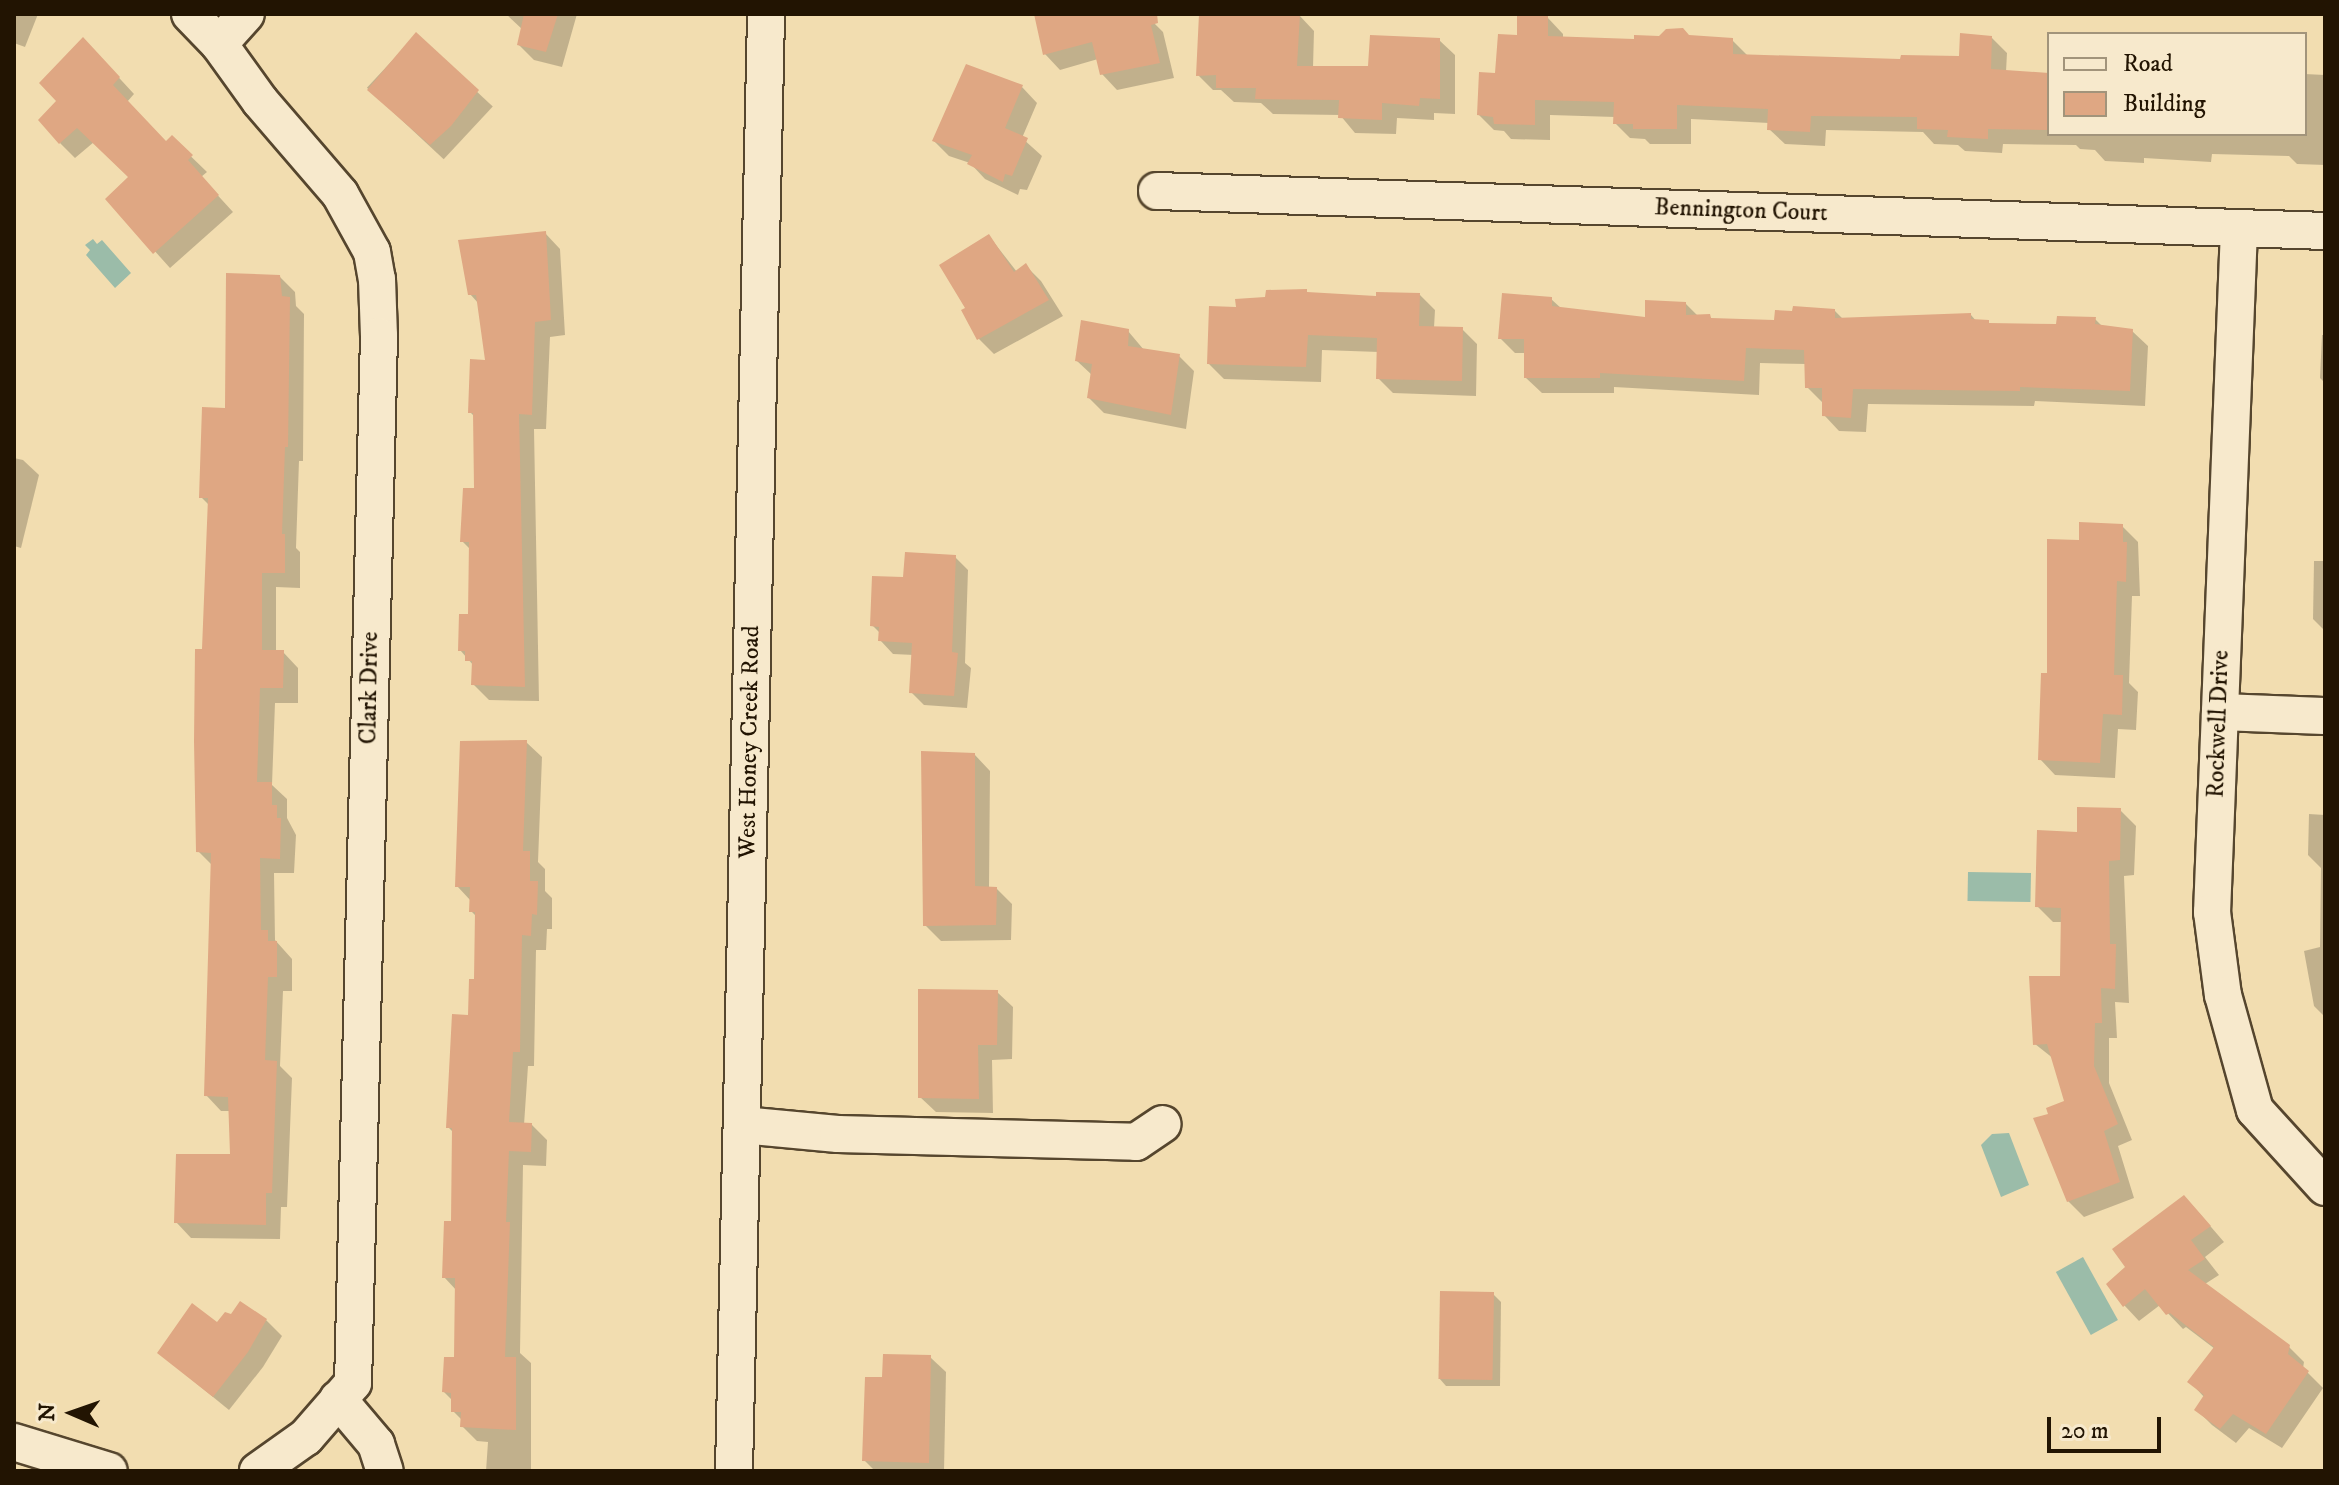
<!DOCTYPE html>
<html>
<head>
<meta charset="utf-8">
<style>
	body { margin:0 }
	#map { position:relative; width:2339px; height:1485px; overflow:hidden; background:#f2ddb0; font-family:"IM FELL DW Pica",serif }
	div>[style] { position:absolute }
	.water>* { inset:0; background:#9bbca9; transform-origin:0 0 }
	.shadow>* { inset:0; background:#0003; transform-origin:0 0 }
	.building>* { inset:0; background:#dfa783; transform-origin:0 0 }
	.roads { filter:drop-shadow(2px 0 #56462e) drop-shadow(-2px 0 #56462e) drop-shadow(0 2px #56462e) drop-shadow(0 -2px #56462e) }
	.street>* { height:36px; margin:-18px; padding:0 18px; transform-origin:18px; border-radius:18px; background:#f7e9cc }
	span { translate:-50% -50%; white-space:nowrap; text-align:center; line-height:1.15; -webkit-text-stroke:6px #f7e9cc; paint-order:stroke }
	.street-label { font-size:24px; color:#221402 }
	.frame { position:absolute; inset:0; border:16px solid #221402; pointer-events:none }
	.legend { position:absolute; left:2047px; top:32px; width:260px; height:104px; box-sizing:border-box; background:#f7e9cc; border:2px solid #a2947b; margin:0; padding:10px 14px; list-style:none; font-size:24px; color:#221402 }
	.legend li { display:flex; align-items:center; gap:16px; height:40px }
	.legend b { width:40px; border:2px solid #a2947b }
	.north { position:absolute; left:32px; top:1373px; width:80px; height:80px; -webkit-text-stroke:6px #f7e9cc; paint-order:stroke; rotate:272deg; font-size:22px; font-weight:700; line-height:32px; text-align:center; color:#221402 }
	.north::after { content:''; display:block; margin:auto; width:28px; height:36px; background:#221402; clip-path:polygon(50% 0,100% 100%,50% 72%,0 100%) }
	.scale { position:absolute; left:2047px; top:1417px; width:114px; height:36px; box-sizing:border-box; border:4px solid #221402; border-top:0; padding-left:10px; font-size:24px; line-height:28px; white-space:nowrap; color:#221402; -webkit-text-stroke:6px #f7e9cc; paint-order:stroke }
</style>
</head>
<body>
<div id="map">
	<div class="water">
		<i style="clip-path:polygon(93px 239px,97px 244px,102px 240px,131px 273px,115px 288px,86px 255px,90px 250px,85px 245px)"></i>
		<i style="left:1968px;top:872px;width:63px;height:29px;rotate:1deg"></i>
		<i style="clip-path:polygon(2009px 1133px,2029px 1185px,2001px 1197px,1981px 1145px,1992px 1134px)"></i>
		<i style="left:2083px;top:1257px;width:72px;height:31px;rotate:61deg"></i>
	</div>
	<div class="shadow">
		<i style="clip-path:polygon(14px 14px,38px 14px,25px 47px,14px 43px)"></i>
		<i style="clip-path:polygon(506px 14px,577px 14px,562px 67px,534px 60px,519px 45px,523px 30px)"></i>
		<i style="clip-path:polygon(1036px 14px,1148px 17px,1163px 32px,1174px 78px,1117px 90px,1102px 74px,1098px 59px,1060px 70px,1045px 54px)"></i>
		<i style="clip-path:polygon(1201px 14px,1299px 15px,1314px 31px,1313px 68px,1369px 68px,1439px 40px,1455px 55px,1455px 114px,1434px 113px,1434px 120px,1397px 118px,1396px 134px,1355px 133px,1340px 115px,1273px 114px,1261px 103px,1234px 102px,1221px 90px,1213px 90px,1198px 75px)"></i>
		<i style="clip-path:polygon(1548px 18px,1563px 34px,1563px 39px,1732px 40px,1748px 56px,1902px 61px,1961px 58px,1992px 38px,2007px 53px,2006px 72px,2049px 75px,2049px 134px,2305px 134px,2305px 74px,2325px 75px,2325px 165px,2297px 164px,2289px 156px,2212px 154px,2211px 162px,2144px 158px,2144px 163px,2105px 161px,2095px 150px,2080px 149px,2076px 145px,2003px 144px,2002px 153px,1965px 151px,1958px 145px,1934px 144px,1923px 132px,1826px 130px,1825px 146px,1785px 144px,1769px 129px,1769px 123px,1691px 119px,1691px 144px,1650px 144px,1645px 139px,1630px 138px,1615px 123px,1615px 117px,1550px 115px,1550px 140px,1511px 139px,1504px 131px,1494px 130px,1479px 115px,1519px 37px)"></i>
		<i style="left:416px;top:35px;width:105px;height:72px;rotate:43deg"></i>
		<i style="clip-path:polygon(98px 55px,134px 94px,127px 102px,166px 143px,172px 138px,207px 172px,201px 177px,233px 212px,170px 268px,108px 199px,130px 178px,94px 142px,75px 158px,60px 143px)"></i>
		<i style="clip-path:polygon(1022px 87px,1037px 103px,1022px 138px,1042px 156px,1027px 190px,1020px 189px,1018px 195px,985px 179px,970px 163px,949px 156px,934px 141px)"></i>
		<i style="clip-path:polygon(545px 233px,560px 249px,565px 335px,550px 337px,546px 429px,534px 429px,539px 701px,489px 700px,473px 684px,474px 666px,460px 650px,470px 616px,471px 550px,462px 541px,476px 490px,475px 417px,470px 412px,487px 362px,479px 304px,470px 294px)"></i>
		<i style="clip-path:polygon(989px 236px,1017px 272px,1026px 266px,1041px 281px,1063px 316px,994px 354px,979px 339px,968px 308px)"></i>
		<i style="clip-path:polygon(280px 277px,295px 292px,296px 306px,304px 314px,303px 461px,299px 461px,296px 548px,300px 552px,300px 588px,276px 587px,276px 652px,283px 652px,298px 668px,298px 703px,275px 703px,272px 785px,287px 799px,287px 818px,296px 835px,294px 873px,274px 873px,275px 940px,292px 959px,292px 991px,283px 991px,280px 1066px,292px 1078px,287px 1207px,281px 1207px,280px 1239px,191px 1238px,176px 1222px,232px 1156px,231px 1111px,221px 1111px,206px 1095px,213px 866px,198px 851px,209px 505px,201px 497px,227px 410px)"></i>
		<i style="clip-path:polygon(1309px 294px,1378px 299px,1420px 295px,1435px 310px,1434px 328px,1462px 329px,1477px 344px,1476px 396px,1393px 393px,1378px 378px,1379px 352px,1322px 350px,1321px 382px,1224px 379px,1209px 364px,1238px 309px)"></i>
		<i style="clip-path:polygon(1551px 299px,1562px 309px,1647px 319px,1686px 304px,1698px 316px,1709px 316px,1713px 320px,1776px 322px,1835px 311px,1844px 320px,1971px 315px,1977px 322px,1992px 325px,2058px 326px,2095px 319px,2104px 328px,2132px 331px,2148px 346px,2145px 406px,2035px 401px,2034px 406px,1868px 404px,1866px 432px,1839px 431px,1824px 415px,1822px 402px,1807px 387px,1806px 364px,1760px 363px,1759px 395px,1614px 387px,1614px 393px,1542px 393px,1526px 378px,1526px 353px,1515px 353px,1500px 338px)"></i>
		<i style="clip-path:polygon(1128px 331px,1144px 350px,1179px 356px,1194px 371px,1186px 429px,1104px 413px,1089px 398px,1092px 375px,1077px 361px)"></i>
		<i style="clip-path:polygon(2322px 335px,2325px 335px,2325px 383px,2320px 378px)"></i>
		<i style="clip-path:polygon(14px 458px,23px 460px,39px 475px,21px 548px,14px 546px)"></i>
		<i style="clip-path:polygon(2122px 526px,2138px 542px,2140px 596px,2132px 596px,2129px 683px,2138px 692px,2136px 730px,2118px 729px,2115px 778px,2055px 775px,2040px 759px,2049px 675px,2080px 542px)"></i>
		<i style="clip-path:polygon(955px 557px,968px 570px,965px 663px,971px 668px,967px 708px,924px 705px,911px 692px,914px 655px,893px 654px,880px 640px,880px 633px,872px 625px,904px 580px)"></i>
		<i style="clip-path:polygon(2314px 561px,2325px 561px,2325px 631px,2313px 619px)"></i>
		<i style="clip-path:polygon(526px 742px,542px 757px,538px 862px,545px 869px,545px 891px,552px 898px,552px 929px,547px 929px,546px 950px,536px 950px,534px 1066px,528px 1066px,524px 1125px,532px 1125px,547px 1140px,546px 1166px,523px 1165px,520px 1353px,531px 1363px,531px 1471px,486px 1471px,488px 1442px,477px 1441px,462px 1426px,462px 1420px,453px 1411px,453px 1401px,444px 1392px,456px 1359px,457px 1291px,444px 1277px,453px 1223px,454px 1133px,448px 1127px,476px 981px,477px 917px,471px 911px,471px 901px,457px 886px)"></i>
		<i style="clip-path:polygon(975px 755px,990px 771px,989px 888px,997px 889px,1012px 904px,1011px 940px,941px 941px,925px 925px)"></i>
		<i style="clip-path:polygon(2120px 810px,2136px 826px,2134px 875px,2124px 876px,2129px 1003px,2115px 1002px,2117px 1038px,2109px 1038px,2109px 1083px,2132px 1140px,2118px 1146px,2134px 1198px,2084px 1217px,2068px 1201px,2051px 1115px,2066px 1103px,2054px 1059px,2035px 1044px,2062px 978px,2062px 922px,2053px 922px,2037px 906px,2078px 834px)"></i>
		<i style="clip-path:polygon(2309px 814px,2325px 815px,2325px 1017px,2314px 1006px,2304px 951px,2320px 947px,2321px 868px,2308px 855px)"></i>
		<i style="clip-path:polygon(997px 992px,1013px 1007px,1012px 1059px,992px 1060px,993px 1113px,936px 1112px,920px 1097px)"></i>
		<i style="clip-path:polygon(2199px 1213px,2224px 1242px,2205px 1257px,2219px 1275px,2205px 1284px,2288px 1346px,2304px 1362px,2303px 1368px,2323px 1388px,2282px 1448px,2249px 1428px,2236px 1443px,2212px 1425px,2197px 1410px,2205px 1398px,2190px 1382px,2215px 1349px,2186px 1327px,2183px 1329px,2160px 1305px,2139px 1321px,2124px 1305px)"></i>
		<i style="clip-path:polygon(1493px 1294px,1501px 1302px,1500px 1386px,1446px 1386px,1439px 1378px)"></i>
		<i style="clip-path:polygon(266px 1320px,282px 1336px,263px 1367px,229px 1410px,159px 1353px,218px 1325px)"></i>
		<i style="clip-path:polygon(930px 1357px,946px 1372px,944px 1471px,875px 1471px,864px 1460px,883px 1379px)"></i>
	</div>
	<div class="building">
		<i style="clip-path:polygon(524px 14px,558px 14px,546px 52px,517px 45px)"></i>
		<i style="clip-path:polygon(1034px 14px,1157px 14px,1158px 23px,1151px 25px,1160px 63px,1100px 75px,1092px 42px,1043px 55px)"></i>
		<i style="clip-path:polygon(1199px 14px,1300px 14px,1297px 66px,1368px 66px,1370px 35px,1440px 38px,1440px 99px,1420px 98px,1419px 106px,1382px 103px,1382px 120px,1338px 118px,1339px 100px,1255px 99px,1256px 88px,1216px 88px,1216px 75px,1196px 76px)"></i>
		<i style="clip-path:polygon(1517px 15px,1548px 16px,1548px 36px,1634px 39px,1634px 35px,1659px 36px,1666px 29px,1683px 28px,1689px 35px,1733px 38px,1733px 54px,1900px 59px,1901px 55px,1959px 56px,1960px 33px,1992px 36px,1991px 69px,2049px 73px,2049px 130px,1988px 129px,1988px 139px,1947px 137px,1948px 130px,1917px 129px,1917px 117px,1811px 116px,1810px 132px,1767px 130px,1768px 109px,1677px 105px,1677px 129px,1633px 129px,1633px 124px,1613px 124px,1614px 102px,1535px 100px,1535px 125px,1494px 124px,1493px 117px,1477px 115px,1479px 72px,1495px 73px,1498px 34px,1517px 35px)"></i>
		<i style="clip-path:polygon(416px 32px,479px 90px,451px 126px,430px 145px,367px 90px)"></i>
		<i style="clip-path:polygon(83px 37px,120px 77px,113px 85px,166px 141px,172px 135px,193px 155px,188px 160px,219px 195px,153px 254px,105px 199px,128px 177px,77px 128px,59px 144px,38px 120px,56px 101px,39px 83px)"></i>
		<i style="clip-path:polygon(966px 64px,1023px 85px,1005px 128px,1028px 138px,1012px 176px,1005px 174px,1003px 182px,967px 164px,972px 155px,932px 141px)"></i>
		<i style="clip-path:polygon(546px 231px,551px 320px,535px 322px,532px 415px,519px 414px,525px 687px,471px 685px,472px 661px,465px 661px,465px 651px,458px 651px,459px 614px,468px 614px,469px 542px,460px 542px,463px 488px,474px 488px,473px 413px,468px 413px,470px 359px,485px 360px,476px 295px,468px 295px,458px 240px)"></i>
		<i style="clip-path:polygon(989px 234px,1014px 272px,1026px 263px,1049px 300px,977px 340px,961px 310px,965px 308px,939px 265px)"></i>
		<i style="clip-path:polygon(226px 273px,280px 275px,282px 296px,290px 297px,288px 447px,285px 447px,282px 534px,285px 534px,285px 573px,262px 573px,262px 650px,284px 650px,283px 688px,260px 688px,257px 782px,272px 782px,272px 805px,277px 805px,277px 818px,281px 818px,280px 859px,260px 858px,261px 930px,268px 930px,268px 941px,277px 941px,277px 977px,268px 977px,265px 1060px,277px 1061px,272px 1193px,266px 1193px,266px 1225px,174px 1223px,176px 1154px,230px 1154px,228px 1097px,204px 1096px,211px 853px,196px 852px,194px 741px,195px 649px,202px 649px,208px 498px,199px 498px,202px 407px,225px 408px)"></i>
		<i style="clip-path:polygon(1307px 289px,1307px 292px,1376px 296px,1376px 292px,1420px 293px,1419px 326px,1463px 327px,1462px 381px,1376px 379px,1377px 338px,1308px 335px,1306px 367px,1207px 364px,1209px 306px,1236px 307px,1235px 299px,1265px 297px,1266px 290px)"></i>
		<i style="clip-path:polygon(1502px 293px,1552px 297px,1552px 306px,1645px 317px,1645px 300px,1686px 302px,1686px 315px,1710px 314px,1711px 318px,1774px 320px,1775px 310px,1792px 311px,1793px 306px,1835px 309px,1835px 318px,1971px 313px,1971px 319px,1989px 320px,1989px 323px,2056px 324px,2057px 316px,2096px 317px,2095px 324px,2133px 329px,2130px 391px,2020px 387px,2020px 391px,1853px 389px,1851px 418px,1822px 416px,1822px 388px,1805px 388px,1804px 350px,1746px 348px,1744px 381px,1600px 373px,1600px 378px,1524px 378px,1524px 339px,1498px 339px)"></i>
		<i style="clip-path:polygon(1081px 320px,1129px 329px,1128px 346px,1180px 354px,1171px 415px,1087px 398px,1092px 364px,1075px 361px)"></i>
		<i style="clip-path:polygon(2079px 522px,2123px 524px,2123px 542px,2127px 542px,2126px 582px,2117px 581px,2114px 675px,2123px 675px,2122px 715px,2103px 714px,2100px 763px,2038px 760px,2041px 673px,2047px 673px,2047px 539px,2079px 540px)"></i>
		<i style="clip-path:polygon(905px 552px,956px 555px,952px 652px,958px 653px,954px 696px,909px 693px,912px 643px,878px 641px,879px 627px,870px 626px,872px 576px,903px 577px)"></i>
		<i style="clip-path:polygon(527px 740px,523px 851px,530px 851px,530px 881px,538px 881px,537px 915px,532px 914px,531px 936px,522px 935px,520px 1052px,513px 1052px,509px 1122px,532px 1123px,531px 1152px,509px 1151px,506px 1222px,510px 1222px,505px 1357px,516px 1357px,516px 1430px,460px 1427px,461px 1412px,451px 1412px,451px 1393px,442px 1392px,444px 1357px,454px 1357px,455px 1278px,442px 1278px,444px 1221px,451px 1221px,452px 1128px,446px 1128px,452px 1014px,468px 1015px,469px 979px,474px 979px,475px 912px,469px 912px,470px 887px,455px 887px,460px 741px)"></i>
		<i style="clip-path:polygon(921px 751px,975px 753px,975px 886px,997px 887px,996px 925px,923px 926px)"></i>
		<i style="clip-path:polygon(2077px 807px,2121px 808px,2120px 860px,2109px 861px,2110px 944px,2116px 944px,2115px 989px,2101px 988px,2102px 1023px,2095px 1023px,2094px 1066px,2118px 1124px,2104px 1131px,2120px 1182px,2067px 1202px,2033px 1118px,2048px 1114px,2046px 1108px,2064px 1101px,2047px 1044px,2033px 1045px,2029px 976px,2060px 976px,2061px 908px,2035px 907px,2037px 830px,2077px 832px)"></i>
		<i style="clip-path:polygon(918px 989px,998px 990px,997px 1045px,978px 1045px,979px 1099px,918px 1098px)"></i>
		<i style="clip-path:polygon(2184px 1195px,2211px 1226px,2191px 1240px,2205px 1259px,2188px 1270px,2290px 1345px,2288px 1354px,2309px 1371px,2266px 1434px,2233px 1414px,2220px 1429px,2194px 1410px,2204px 1395px,2187px 1382px,2214px 1347px,2170px 1313px,2166px 1315px,2145px 1289px,2123px 1307px,2106px 1284px,2125px 1267px,2112px 1249px)"></i>
		<i style="left:1440px;top:1291px;width:54px;height:88px;rotate:1deg"></i>
		<i style="clip-path:polygon(240px 1301px,267px 1319px,248px 1352px,213px 1397px,157px 1353px,192px 1303px,217px 1322px,225px 1312px,231px 1314px)"></i>
		<i style="clip-path:polygon(883px 1354px,931px 1355px,929px 1463px,862px 1461px,865px 1377px,882px 1377px)"></i>
	</div>
	<div class="roads">
		<div class="street">
			<i style="left:190px;top:14px;width:42px;rotate:46deg"></i>
			<i style="left:219px;top:44px;width:70px;rotate:54.3deg"></i>
			<i style="left:260px;top:101px;width:123px;rotate:49.3deg"></i>
			<i style="left:340px;top:194px;width:66px;rotate:61.1deg"></i>
			<i style="left:372px;top:252px;width:27px;rotate:80deg"></i>
			<i style="left:377px;top:279px;width:57px;rotate:88deg"></i>
			<i style="left:379px;top:336px;width:1047px;rotate:91.42deg"></i>
			<i style="left:353px;top:1383px;width:72px;rotate:131deg"></i>
			<i style="left:306px;top:1437px;width:59px;rotate:144.7deg"></i>
			<i style="left:219px;top:44px;width:40px;rotate:-48deg"></i>
			<i style="left:1157px;top:191px;width:1169px;rotate:1.96deg"></i>
			<i style="left:2239px;top:229px;width:684px;rotate:92.26deg"></i>
			<i style="left:2212px;top:912px;width:84px;rotate:82.5deg"></i>
			<i style="left:2223px;top:995px;width:119px;rotate:74.5deg"></i>
			<i style="left:2255px;top:1110px;width:104px;rotate:47.7deg"></i>
			<i style="left:2220px;top:712px;width:105px;rotate:2.2deg"></i>
			<i style="left:742px;top:1125px;width:96px;rotate:5.4deg"></i>
			<i style="left:838px;top:1134px;width:298px;rotate:1.5deg"></i>
			<i style="left:1136px;top:1142px;width:32px;rotate:-34deg"></i>
			<i style="left:338px;top:1399px;width:59px;rotate:49.8deg"></i>
			<i style="left:376px;top:1444px;width:28px;rotate:72deg"></i>
			<i style="left:14px;top:1442px;width:99px;rotate:17deg"></i>
			<i style="left:734px;top:1471px;width:1457px;rotate:-88.74deg"></i>
		</div>
	</div>
	<div class="street-label">
		<span style="left:1741px;top:211px;rotate:2deg">Bennington Court</span>
		<span style="left:370px;top:688px;rotate:-89deg">Clark Drive</span>
		<span style="left:2219px;top:724px;rotate:-88deg">Rockwell Drive</span>
		<span style="left:750px;top:742px;rotate:-89deg">West Honey Creek Road</span>
	</div>
	<div class="frame"></div>
	<ul class="legend">
	<li><b style="height:10px;background:#f7e9cc"></b>Road</li>
	<li><b style="height:22px;background:#dfa783"></b>Building</li>
	</ul>
	<div class="north">N</div>
	<div class="scale">20 m</div>
</div>
</body>
</html>
